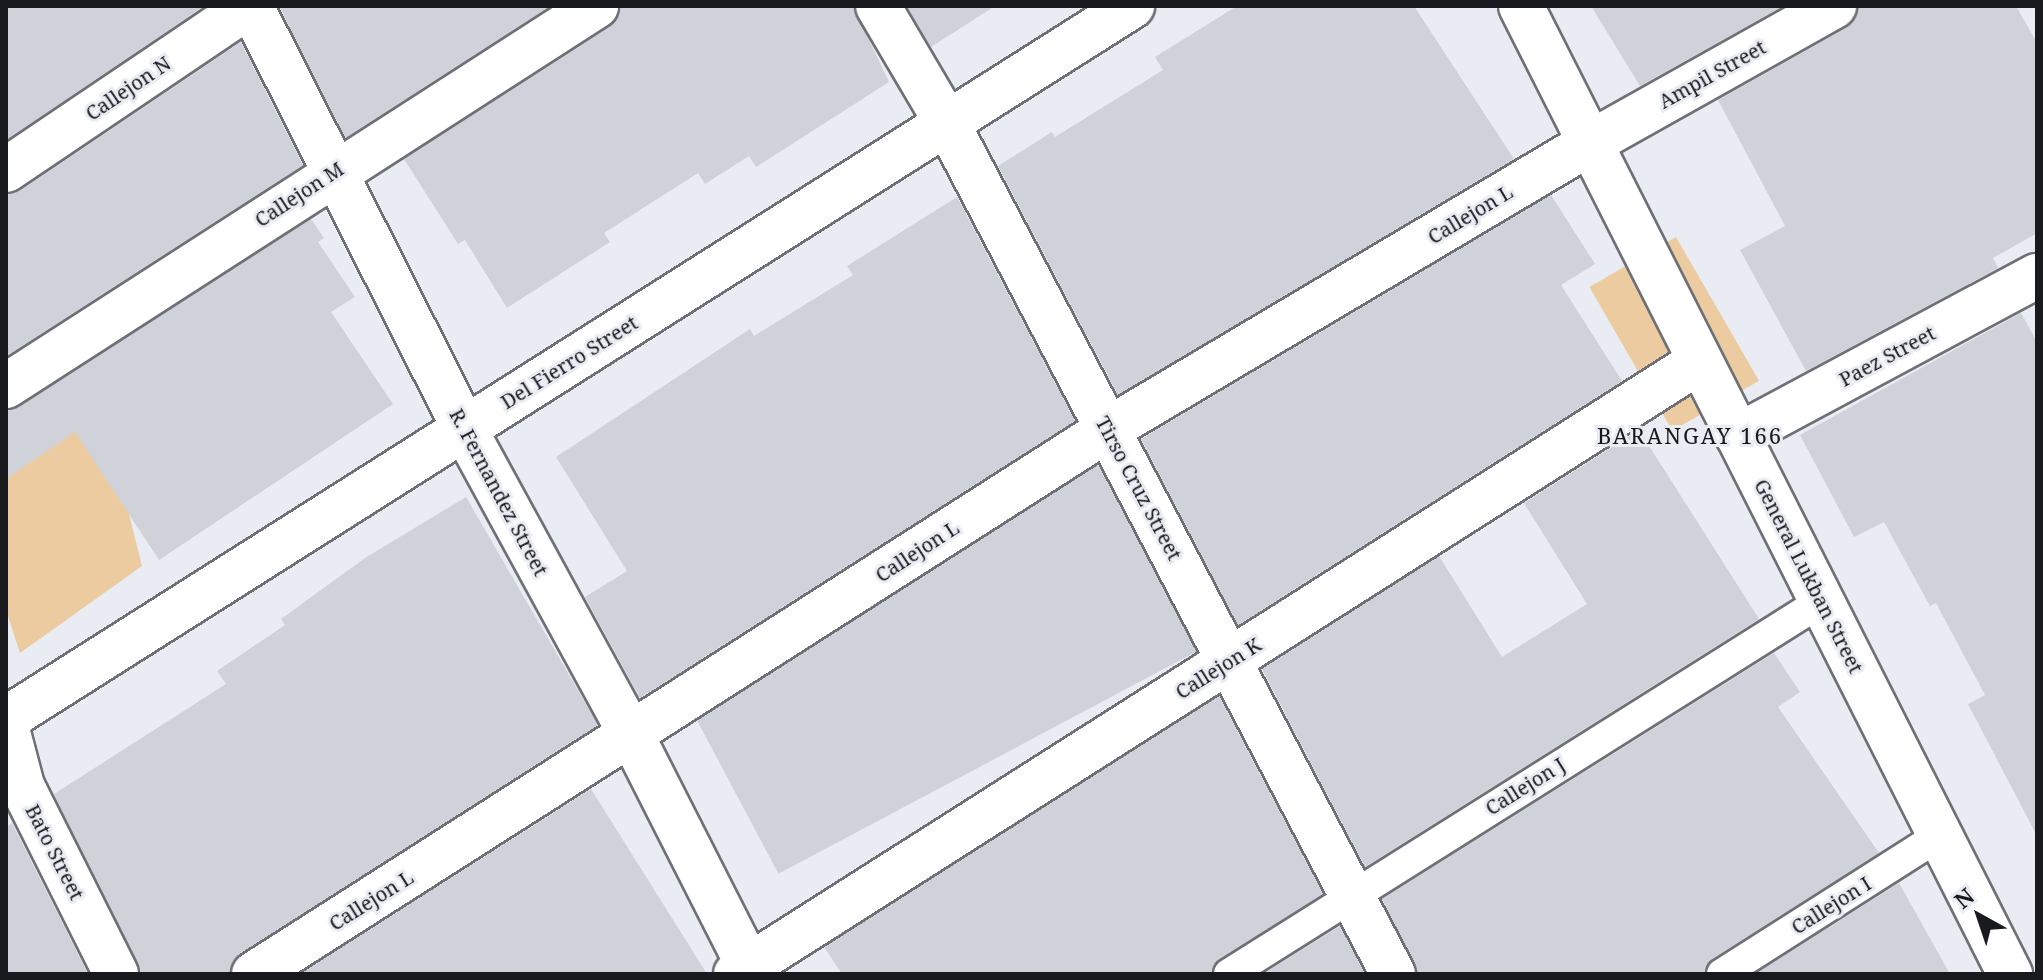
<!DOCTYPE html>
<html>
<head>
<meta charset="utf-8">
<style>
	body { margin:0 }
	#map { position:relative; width:2043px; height:980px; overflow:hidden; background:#e9ecf2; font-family:"Noto Serif",serif }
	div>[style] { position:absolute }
	.green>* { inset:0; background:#edcba0; transform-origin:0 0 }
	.building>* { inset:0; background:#cfd2d8; transform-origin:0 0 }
	.roads { filter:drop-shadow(2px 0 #6d7076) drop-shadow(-2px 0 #6d7076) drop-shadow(0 2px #6d7076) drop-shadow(0 -2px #6d7076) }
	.lane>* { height:30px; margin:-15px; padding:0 15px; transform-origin:15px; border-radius:15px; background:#fff }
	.street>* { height:44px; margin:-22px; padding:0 22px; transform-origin:22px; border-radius:22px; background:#fff }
	.secondary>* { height:44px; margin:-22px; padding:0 22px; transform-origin:22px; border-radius:22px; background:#fff }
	span { translate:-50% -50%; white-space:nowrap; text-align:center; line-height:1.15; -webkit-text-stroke:6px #e9ecf2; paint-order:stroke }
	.street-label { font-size:20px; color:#191a1d }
	.neighbourhood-label { font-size:22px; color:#191a1d; letter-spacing:2px }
	.frame { position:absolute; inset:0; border:8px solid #191a1d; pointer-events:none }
	.north { position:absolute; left:1939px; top:876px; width:80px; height:80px; -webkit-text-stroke:6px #e9ecf2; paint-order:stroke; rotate:320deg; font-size:22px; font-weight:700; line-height:32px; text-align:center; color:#191a1d }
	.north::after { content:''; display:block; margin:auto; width:28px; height:36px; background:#191a1d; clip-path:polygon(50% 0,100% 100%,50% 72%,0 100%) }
</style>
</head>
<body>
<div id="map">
	<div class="green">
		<i style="left:1676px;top:237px;width:166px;height:100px;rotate:60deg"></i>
		<i style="clip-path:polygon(92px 367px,142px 566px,20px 653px,6px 610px,6px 439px)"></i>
	</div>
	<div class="building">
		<i style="clip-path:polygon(6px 6px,204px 6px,6px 140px)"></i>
		<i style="clip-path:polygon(279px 6px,550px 6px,345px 138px)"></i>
		<i style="clip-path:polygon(621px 6px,853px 6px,889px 82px,756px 167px,749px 156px,705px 184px,698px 173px,604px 233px,610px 242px,507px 308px,465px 240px,458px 244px,404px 159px,610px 27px)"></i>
		<i style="clip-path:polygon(907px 6px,995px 6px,931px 47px)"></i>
		<i style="clip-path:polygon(1237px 6px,1414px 6px,1514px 159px,1118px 395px,998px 166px,1052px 132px,1055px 137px,1163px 70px,1155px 57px)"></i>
		<i style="clip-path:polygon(1591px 6px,1783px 6px,1640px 86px)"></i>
		<i style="clip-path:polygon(1859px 6px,2016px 6px,2037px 43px,2037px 233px,1993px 258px,1998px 268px,1806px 371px,1740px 250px,1785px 226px,1718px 100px,1846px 28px)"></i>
		<i style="clip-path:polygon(241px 42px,303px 165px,6px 356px,6px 195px,20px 191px)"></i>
		<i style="clip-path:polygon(1551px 195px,1595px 264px,1561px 285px,1622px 381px,1238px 625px,1141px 439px)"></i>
		<i style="clip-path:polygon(957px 197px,1075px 421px,640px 698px,585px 597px,627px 571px,556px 457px,750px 329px,754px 336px,853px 275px,847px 266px)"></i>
		<i style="clip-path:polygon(311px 219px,324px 238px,318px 242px,355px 297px,331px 312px,393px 404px,159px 560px,75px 432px,6px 479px,6px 411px)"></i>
		<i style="clip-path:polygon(2021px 313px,2037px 342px,2037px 836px,1968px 704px,1985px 695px,1936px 603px,1930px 606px,1884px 522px,1854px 537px,1800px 435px)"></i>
		<i style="clip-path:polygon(1639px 430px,1759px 619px,1365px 867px,1262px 669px,1439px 556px,1502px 657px,1587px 604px,1524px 503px)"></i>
		<i style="left:1098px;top:465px;width:211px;height:474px;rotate:62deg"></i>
		<i style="clip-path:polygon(466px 497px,598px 725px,241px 953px,229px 974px,141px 974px,54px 794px,226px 684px,217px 671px,285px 625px,281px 619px,365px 558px)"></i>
		<i style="clip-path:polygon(1774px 653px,1800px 692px,1778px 707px,1879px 853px,1712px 959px,1704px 974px,1418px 974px,1382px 899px)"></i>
		<i style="clip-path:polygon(1219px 696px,1323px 894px,1219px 959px,1211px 974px,842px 974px,824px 947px)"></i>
		<i style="clip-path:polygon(591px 789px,707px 974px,300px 974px)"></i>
		<i style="clip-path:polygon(12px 823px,88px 974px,6px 974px,6px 827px)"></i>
		<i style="clip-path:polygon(1899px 883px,1950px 974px,1755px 974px)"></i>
		<i style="clip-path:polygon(1340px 926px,1365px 974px,1263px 974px)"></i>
	</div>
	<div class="roads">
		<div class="lane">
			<i style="left:1229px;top:974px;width:701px;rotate:-32.17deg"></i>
			<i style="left:1722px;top:974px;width:259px;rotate:-32.5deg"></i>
		</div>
		<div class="street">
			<i style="left:251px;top:6px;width:473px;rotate:63.2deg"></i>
			<i style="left:464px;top:428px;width:349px;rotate:61.4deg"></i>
			<i style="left:631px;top:734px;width:269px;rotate:63.1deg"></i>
			<i style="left:878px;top:6px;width:136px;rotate:59.5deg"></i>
			<i style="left:947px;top:123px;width:961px;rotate:62.34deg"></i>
			<i style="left:1521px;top:6px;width:1085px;rotate:63.2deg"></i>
			<i style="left:6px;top:170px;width:293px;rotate:-34deg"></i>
			<i style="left:6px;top:386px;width:702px;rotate:-32.78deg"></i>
			<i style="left:1738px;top:436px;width:339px;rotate:-28.2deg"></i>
			<i style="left:6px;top:725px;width:63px;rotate:75.3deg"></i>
			<i style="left:22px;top:786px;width:210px;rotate:63.4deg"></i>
			<i style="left:254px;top:974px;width:1012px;rotate:-32.53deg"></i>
			<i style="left:1107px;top:430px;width:562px;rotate:-30.72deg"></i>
			<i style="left:1590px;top:143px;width:280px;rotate:-29.3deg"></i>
			<i style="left:736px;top:974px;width:1142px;rotate:-32.45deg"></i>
		</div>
		<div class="secondary">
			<i style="left:6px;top:719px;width:1333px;rotate:-32.34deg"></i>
		</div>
	</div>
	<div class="street-label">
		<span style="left:1712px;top:74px;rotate:-29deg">Ampil Street</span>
		<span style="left:128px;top:88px;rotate:-34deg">Callejon N</span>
		<span style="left:299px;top:194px;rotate:-33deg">Callejon M</span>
		<span style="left:1470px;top:214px;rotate:-31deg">Callejon L</span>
		<span style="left:1887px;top:356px;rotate:-28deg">Paez Street</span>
		<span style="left:569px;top:362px;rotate:-32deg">Del Fierro Street</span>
		<span style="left:1139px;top:488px;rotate:62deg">Tirso Cruz Street</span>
		<span style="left:499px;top:492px;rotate:62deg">R. Fernandez Street</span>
		<span style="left:917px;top:551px;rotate:-33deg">Callejon L</span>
		<span style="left:1809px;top:576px;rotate:63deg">General Lukban Street</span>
		<span style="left:1218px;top:668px;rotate:-32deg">Callejon K</span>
		<span style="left:1525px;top:786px;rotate:-32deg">Callejon J</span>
		<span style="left:55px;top:852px;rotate:63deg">Bato Street</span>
		<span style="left:371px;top:900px;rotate:-32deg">Callejon L</span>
		<span style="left:1831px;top:905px;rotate:-32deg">Callejon I</span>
	</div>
	<div class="neighbourhood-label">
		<span style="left:1690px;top:436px">BARANGAY 166</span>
	</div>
	<div class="frame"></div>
	<div class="north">N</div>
</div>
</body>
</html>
